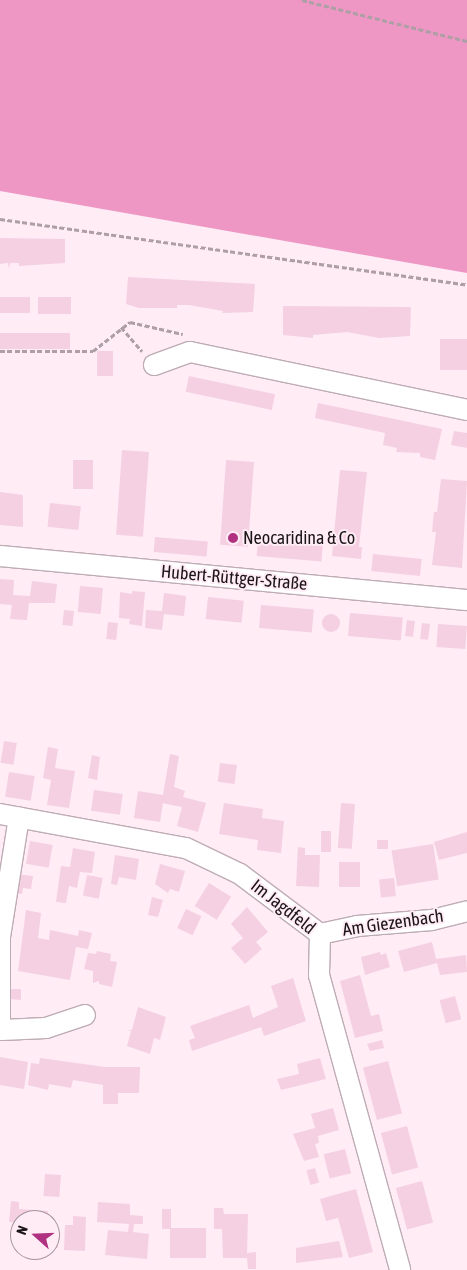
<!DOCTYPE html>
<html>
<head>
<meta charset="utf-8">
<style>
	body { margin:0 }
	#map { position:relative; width:467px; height:1270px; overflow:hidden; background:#ffecf5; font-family:"Asap Condensed",sans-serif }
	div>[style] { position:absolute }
	.forest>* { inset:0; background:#ee97c5 }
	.building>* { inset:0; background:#f5d0e2; transform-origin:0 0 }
	.round { border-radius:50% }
	.path>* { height:3px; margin-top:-1.5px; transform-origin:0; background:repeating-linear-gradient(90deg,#ad9fa5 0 5px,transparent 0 7.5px) }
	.roads { filter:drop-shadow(1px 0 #beacb5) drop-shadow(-1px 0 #beacb5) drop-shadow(0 1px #beacb5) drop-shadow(0 -1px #beacb5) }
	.minor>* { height:20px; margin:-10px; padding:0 10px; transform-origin:10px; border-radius:10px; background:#fff }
	.dots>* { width:14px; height:14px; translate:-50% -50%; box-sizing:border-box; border:2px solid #ffecf5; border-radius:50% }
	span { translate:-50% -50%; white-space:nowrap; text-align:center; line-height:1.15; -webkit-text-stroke:4px #ffecf5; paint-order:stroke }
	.poi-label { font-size:18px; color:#1b1518 }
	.left { translate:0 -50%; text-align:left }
	.street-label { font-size:18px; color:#1b1518 }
	.north { position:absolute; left:10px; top:1210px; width:50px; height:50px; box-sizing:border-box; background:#ffecf5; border:1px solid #a4969d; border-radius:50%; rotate:290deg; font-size:14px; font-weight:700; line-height:20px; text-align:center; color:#1b1518 }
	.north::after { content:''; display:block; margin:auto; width:18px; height:22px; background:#b03180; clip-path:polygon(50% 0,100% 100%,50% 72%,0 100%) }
</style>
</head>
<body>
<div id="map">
	<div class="forest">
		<i style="clip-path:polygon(0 0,467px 0,467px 273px,0 191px)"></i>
	</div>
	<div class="building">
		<i style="clip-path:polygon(0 238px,65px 239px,65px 263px,19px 266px,19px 263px,10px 263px,9px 269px,8px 263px,0 264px)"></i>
		<i style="clip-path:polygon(128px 277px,255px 284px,253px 312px,222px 313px,223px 311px,189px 305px,177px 305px,177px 308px,139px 308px,126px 304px)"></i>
		<i style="left:30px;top:297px;width:16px;height:30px;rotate:90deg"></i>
		<i style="left:38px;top:297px;width:33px;height:17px"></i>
		<i style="clip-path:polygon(283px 306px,411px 307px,410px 336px,379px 338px,347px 332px,313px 335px,313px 338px,283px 335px)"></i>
		<i style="left:0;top:333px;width:70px;height:16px"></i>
		<i style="left:467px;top:339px;width:31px;height:27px;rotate:90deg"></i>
		<i style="left:97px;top:351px;width:16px;height:25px"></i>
		<i style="left:189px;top:376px;width:88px;height:16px;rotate:12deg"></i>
		<i style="clip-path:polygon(318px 403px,442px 429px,435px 460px,420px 457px,420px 453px,396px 452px,397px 448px,383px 445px,385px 433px,315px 418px)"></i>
		<i style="clip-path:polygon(454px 431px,467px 433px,467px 448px,451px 445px)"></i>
		<i style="left:122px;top:450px;width:27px;height:85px;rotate:4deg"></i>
		<i style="left:73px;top:460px;width:20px;height:29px"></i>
		<i style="left:226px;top:460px;width:28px;height:85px;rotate:4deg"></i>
		<i style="clip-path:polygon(340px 470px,367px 472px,359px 547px,362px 547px,361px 559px,332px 556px)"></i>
		<i style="clip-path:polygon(441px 479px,467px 481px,462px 568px,432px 565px,436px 532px,432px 532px,433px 521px,434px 512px,437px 512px)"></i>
		<i style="clip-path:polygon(0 492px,23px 495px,23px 527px,0 525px)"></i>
		<i style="left:50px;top:503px;width:31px;height:24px;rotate:6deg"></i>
		<i style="left:155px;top:537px;width:53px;height:15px;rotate:5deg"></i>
		<i style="left:258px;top:540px;width:65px;height:16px;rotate:5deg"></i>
		<i style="left:373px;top:554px;width:49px;height:17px;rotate:6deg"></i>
		<i style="clip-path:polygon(0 579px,14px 580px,13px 595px,30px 596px,32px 581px,57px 584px,55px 603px,29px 603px,27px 620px,10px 619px,12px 605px,0 604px)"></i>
		<i style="left:80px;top:586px;width:23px;height:26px;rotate:5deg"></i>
		<i style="clip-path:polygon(132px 591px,145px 592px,142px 626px,129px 624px,130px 619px,119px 618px,120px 592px,132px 594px)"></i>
		<i style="clip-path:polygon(164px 593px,186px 596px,184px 616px,164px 614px,162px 630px,145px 628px,146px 610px,162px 611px)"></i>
		<i style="left:208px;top:597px;width:36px;height:22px;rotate:6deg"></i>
		<i style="left:261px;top:605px;width:53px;height:23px;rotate:5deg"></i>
		<i style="left:64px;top:610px;width:10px;height:15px;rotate:6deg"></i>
		<i style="left:350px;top:613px;width:53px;height:23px;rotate:5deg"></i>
		<i class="round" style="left:322px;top:614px;width:18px;height:18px"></i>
		<i style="left:407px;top:620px;width:8px;height:16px;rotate:7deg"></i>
		<i style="left:108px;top:622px;width:10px;height:17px;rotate:6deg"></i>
		<i style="left:422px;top:623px;width:8px;height:16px;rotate:7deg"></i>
		<i style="left:438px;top:624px;width:29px;height:23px;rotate:4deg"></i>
		<i style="left:4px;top:741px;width:13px;height:22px;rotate:9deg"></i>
		<i style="clip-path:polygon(48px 747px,58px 749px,55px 768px,75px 771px,69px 808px,47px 805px,51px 780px,43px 778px)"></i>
		<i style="clip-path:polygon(170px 754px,179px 756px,174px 787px,185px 791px,183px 797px,206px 803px,198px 832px,177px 826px,182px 807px,171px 805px,163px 803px,160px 822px,134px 818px,138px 791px,163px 795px)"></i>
		<i style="clip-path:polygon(92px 755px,100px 757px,97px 780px,88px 778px)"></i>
		<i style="left:220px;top:763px;width:17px;height:19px;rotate:7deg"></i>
		<i style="left:9px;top:772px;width:26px;height:25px;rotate:9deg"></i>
		<i style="left:94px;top:790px;width:29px;height:21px;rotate:8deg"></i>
		<i style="clip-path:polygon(224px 803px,263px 809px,262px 818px,284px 821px,281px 853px,257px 850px,258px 840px,219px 834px)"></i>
		<i style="left:341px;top:803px;width:14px;height:45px;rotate:4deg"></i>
		<i style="left:321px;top:831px;width:10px;height:21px"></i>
		<i style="clip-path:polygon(467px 832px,467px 853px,439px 860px,434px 842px)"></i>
		<i style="left:388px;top:840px;width:9px;height:11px;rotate:90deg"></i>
		<i style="left:30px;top:841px;width:23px;height:23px;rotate:10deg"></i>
		<i style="left:433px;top:844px;width:36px;height:42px;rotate:81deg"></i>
		<i style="clip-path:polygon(298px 847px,305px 848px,305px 855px,320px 855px,319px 887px,296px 886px)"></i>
		<i style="clip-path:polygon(73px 848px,95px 852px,92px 873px,80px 872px,77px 888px,69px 886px,66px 903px,56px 902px,61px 866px,70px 867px)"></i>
		<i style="clip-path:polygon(115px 855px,139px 859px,136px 880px,119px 877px,117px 885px,111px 884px)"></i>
		<i style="left:339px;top:862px;width:21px;height:25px"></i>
		<i style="clip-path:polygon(160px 864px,185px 871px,179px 892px,170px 889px,168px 893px,155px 884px)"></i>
		<i style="clip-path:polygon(16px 874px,33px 876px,31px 889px,23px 888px,22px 894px,14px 893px)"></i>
		<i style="left:87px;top:875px;width:16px;height:21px;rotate:11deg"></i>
		<i style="left:394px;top:878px;width:18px;height:15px;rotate:84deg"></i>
		<i style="left:209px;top:883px;width:26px;height:27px;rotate:32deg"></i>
		<i style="clip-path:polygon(152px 897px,163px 900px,158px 917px,148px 915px)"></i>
		<i style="clip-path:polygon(247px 907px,268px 932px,256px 942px,262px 949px,245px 964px,231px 948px,243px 938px,231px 924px)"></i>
		<i style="left:186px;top:909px;width:17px;height:21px;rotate:25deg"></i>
		<i style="clip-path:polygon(26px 910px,41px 913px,38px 938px,49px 940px,50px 930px,78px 936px,79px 930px,92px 933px,88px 949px,76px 947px,70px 980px,18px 971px)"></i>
		<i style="clip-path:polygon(432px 942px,436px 959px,466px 955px,467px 972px,440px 975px,437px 963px,404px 972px,398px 951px)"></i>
		<i style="clip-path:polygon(97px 951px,111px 954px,110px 961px,117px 962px,112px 987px,99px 984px,99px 981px,93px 983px,93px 971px,84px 969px,88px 953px,96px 954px)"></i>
		<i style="clip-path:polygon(380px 952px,381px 955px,386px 953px,390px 967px,365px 975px,361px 957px)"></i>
		<i style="clip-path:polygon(360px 975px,371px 1016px,379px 1014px,383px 1031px,355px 1038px,340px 981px)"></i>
		<i style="clip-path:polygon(293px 978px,306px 1021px,264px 1036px,261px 1027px,192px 1051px,189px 1040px,195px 1038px,190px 1026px,249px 1005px,253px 1018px,278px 1007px,271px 986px)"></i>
		<i style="clip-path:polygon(11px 989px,21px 989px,21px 1000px,10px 999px)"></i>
		<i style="left:455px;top:996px;width:24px;height:16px;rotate:75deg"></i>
		<i style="clip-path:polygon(138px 1007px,166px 1017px,160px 1040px,154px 1038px,150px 1054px,127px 1046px,131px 1031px,127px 1030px,132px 1030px)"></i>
		<i style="clip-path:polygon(382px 1040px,384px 1048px,370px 1051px,367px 1044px)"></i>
		<i style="clip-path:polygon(0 1057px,28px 1062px,24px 1089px,0 1085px)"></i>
		<i style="clip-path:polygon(40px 1058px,105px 1067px,140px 1067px,139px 1093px,118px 1093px,118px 1104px,103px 1104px,103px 1085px,73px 1080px,71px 1088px,49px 1084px,48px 1090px,28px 1085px,31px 1063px,39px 1064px)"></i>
		<i style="clip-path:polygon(320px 1058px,326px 1079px,281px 1090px,277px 1079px,299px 1074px,297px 1064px)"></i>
		<i style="left:388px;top:1061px;width:54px;height:26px;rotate:75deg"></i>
		<i style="clip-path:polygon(333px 1108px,339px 1130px,318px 1136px,319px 1143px,315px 1144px,319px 1157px,304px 1161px,293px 1134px,315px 1128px,311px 1114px)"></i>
		<i style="left:407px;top:1126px;width:43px;height:27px;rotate:75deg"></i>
		<i style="left:345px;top:1149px;width:25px;height:22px;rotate:76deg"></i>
		<i style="left:315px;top:1168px;width:15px;height:9px;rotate:74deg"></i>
		<i style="left:45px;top:1174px;width:16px;height:22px;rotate:4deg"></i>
		<i style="left:422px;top:1181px;width:43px;height:27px;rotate:75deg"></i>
		<i style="clip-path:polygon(356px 1189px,373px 1252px,349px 1258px,338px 1218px,326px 1221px,320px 1199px)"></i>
		<i style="clip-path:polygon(11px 1201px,19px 1202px,19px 1209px,48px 1211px,47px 1220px,20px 1220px,20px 1245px,17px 1245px,18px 1222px,9px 1222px)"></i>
		<i style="clip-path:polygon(98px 1202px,130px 1204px,130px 1215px,143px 1216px,143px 1224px,134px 1224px,133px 1232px,149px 1234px,147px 1259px,105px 1255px,108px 1230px,128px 1232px,129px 1224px,97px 1222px)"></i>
		<i style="clip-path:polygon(214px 1208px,223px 1208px,224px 1214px,248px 1214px,247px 1253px,256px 1252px,256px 1269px,248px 1269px,247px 1258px,223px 1258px,222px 1229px,214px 1229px)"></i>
		<i style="left:162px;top:1209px;width:9px;height:20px"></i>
		<i style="clip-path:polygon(73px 1216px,86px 1217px,85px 1251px,64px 1250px,65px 1225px,73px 1225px)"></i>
		<i style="left:206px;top:1228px;width:30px;height:36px;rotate:90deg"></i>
		<i style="left:50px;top:1231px;width:8px;height:17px"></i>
		<i style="clip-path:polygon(339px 1241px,343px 1257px,296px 1263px,296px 1248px)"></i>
	</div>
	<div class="path">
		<i style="left:302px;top:0;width:170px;rotate:14deg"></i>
		<i style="left:0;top:219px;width:472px;rotate:8deg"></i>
		<i style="left:121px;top:327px;width:32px;rotate:49deg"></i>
		<i style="left:0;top:351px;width:93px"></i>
		<i style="left:93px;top:351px;width:47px;rotate:-38.1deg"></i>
		<i style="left:130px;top:322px;width:54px;rotate:12.8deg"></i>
	</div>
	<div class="roads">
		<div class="minor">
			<i style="left:154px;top:365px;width:38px;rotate:-20deg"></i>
			<i style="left:190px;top:352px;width:283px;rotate:11.8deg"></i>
			<i style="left:0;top:556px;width:469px;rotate:5.4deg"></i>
			<i style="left:0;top:814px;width:189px;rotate:10.4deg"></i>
			<i style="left:186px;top:848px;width:60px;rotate:25.7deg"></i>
			<i style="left:240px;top:874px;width:100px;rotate:36.9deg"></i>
			<i style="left:320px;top:934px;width:41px;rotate:91.4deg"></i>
			<i style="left:319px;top:975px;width:306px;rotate:74.6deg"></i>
			<i style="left:320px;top:934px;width:38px;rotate:-12deg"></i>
			<i style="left:357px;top:926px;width:75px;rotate:-4.6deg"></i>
			<i style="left:432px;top:920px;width:36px;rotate:-14deg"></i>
			<i style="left:0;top:1030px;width:93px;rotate:-90deg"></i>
			<i style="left:0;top:937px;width:121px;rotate:-81deg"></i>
			<i style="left:2px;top:1030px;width:44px;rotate:-2.6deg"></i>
			<i style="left:46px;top:1028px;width:41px;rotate:-18.4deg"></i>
		</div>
	</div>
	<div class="dots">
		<i style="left:233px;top:538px;background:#b03180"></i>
	</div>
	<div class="poi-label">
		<span class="left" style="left:243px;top:538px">Neocaridina &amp; Co</span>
	</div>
	<div class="street-label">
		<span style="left:234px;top:578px;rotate:5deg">Hubert-Rüttger-Straße</span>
		<span style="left:283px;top:907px;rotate:38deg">Im Jagdfeld</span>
		<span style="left:393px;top:923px;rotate:-8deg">Am Giezenbach</span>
	</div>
	<div class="north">N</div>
</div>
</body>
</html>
